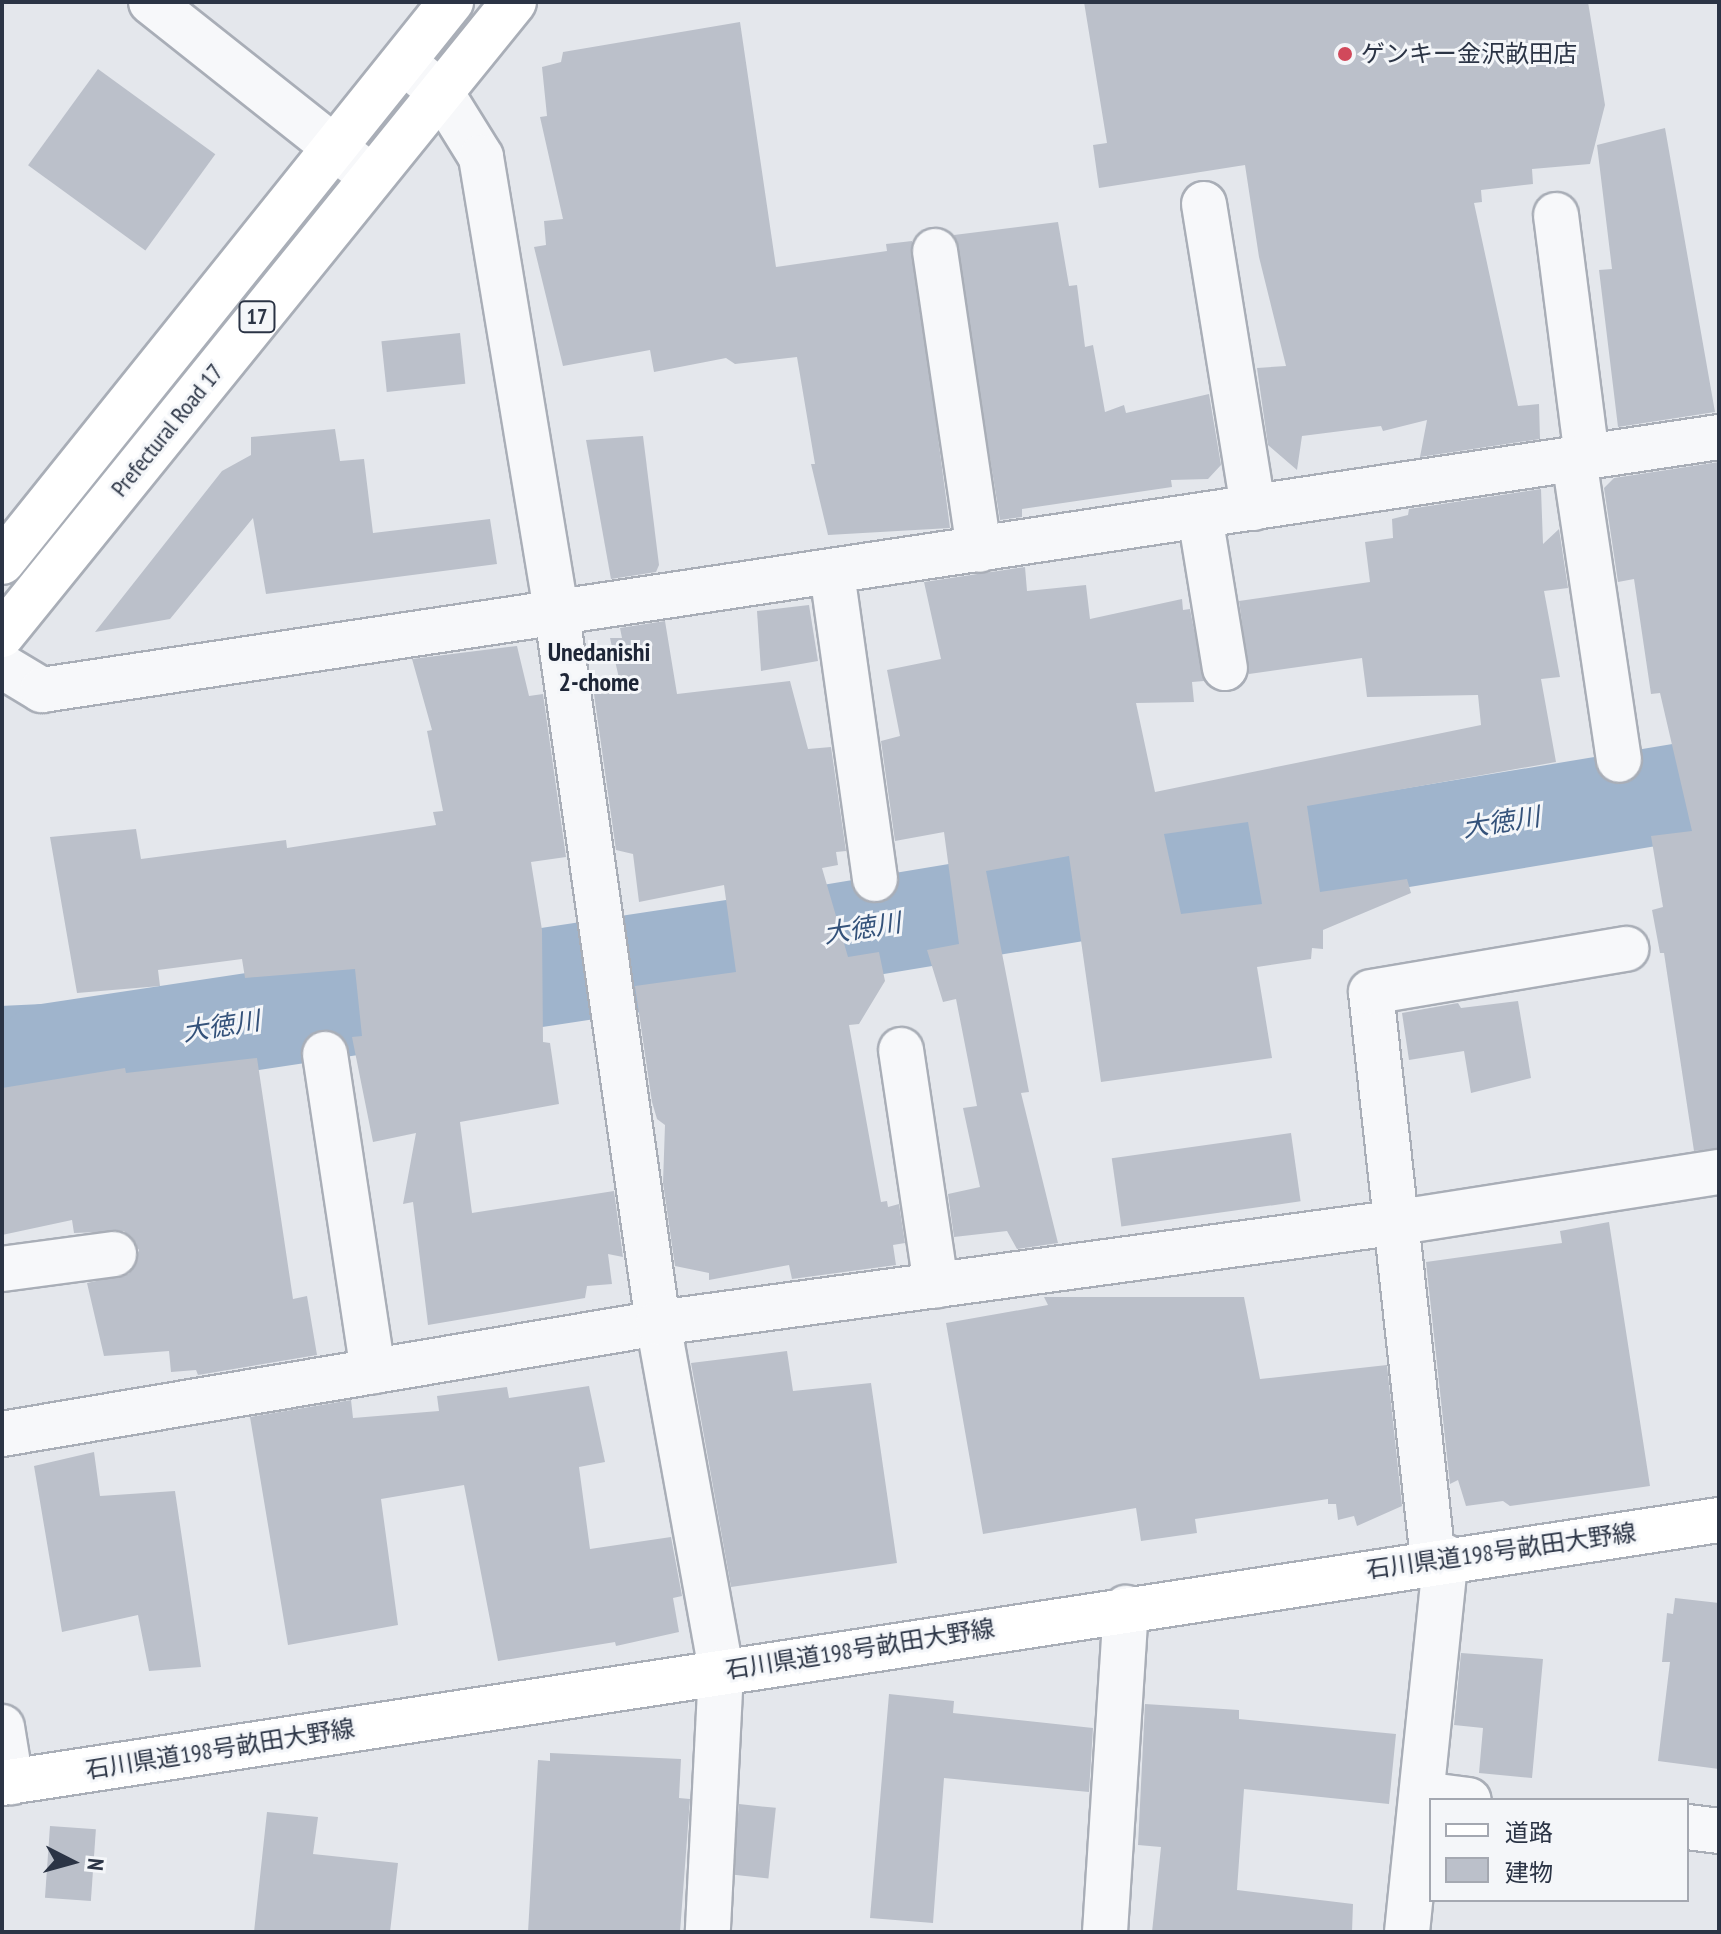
<!DOCTYPE html>
<html>
<head>
<meta charset="utf-8">
<style>
	body { margin:0 }
	#map { position:relative; width:1721px; height:1934px; overflow:hidden; background:#e4e7ec; font-family:"PT Sans Narrow","Noto Sans JP",sans-serif }
	div>[style] { position:absolute }
	.river>* { height:98px; margin:-49px; padding:0 49px; transform-origin:49px; border-radius:49px; background:#9fb4cc }
	.building>* { inset:0; background:#bbc0ca; transform-origin:0 0 }
	.roads { filter:drop-shadow(2px 0 #a9aeb7) drop-shadow(-2px 0 #a9aeb7) drop-shadow(0 2px #a9aeb7) drop-shadow(0 -2px #a9aeb7) }
	.minor>* { height:44px; margin:-22px; padding:0 22px; transform-origin:22px; border-radius:22px; background:#f7f8fa }
	.major>* { height:44px; margin:-22px; padding:0 22px; transform-origin:22px; border-radius:22px; background:#fff }
	.dots>* { width:22px; height:22px; translate:-50% -50%; box-sizing:border-box; border:4px solid #f4f6f9; border-radius:50% }
	span { translate:-50% -50%; white-space:nowrap; text-align:center; line-height:1.15; -webkit-text-stroke:6px #f4f6f9; paint-order:stroke }
	.shield-label span { padding:2px 6px; background:#f4f6f9; border:2px solid; border-radius:6px; -webkit-text-stroke-width:0 }
	.shield-label { font-size:22px; color:#2b3445; font-weight:700 }
	.poi-label { font-size:24px; color:#2b3445 }
	.left { translate:0 -50%; text-align:left }
	.street-label { font-size:24px; color:#2b3445 }
	.neighbourhood-label { font-size:26px; color:#1d2536; font-weight:700 }
	.water-label { font-size:26px; color:#34527a; font-style:italic }
	.frame { position:absolute; inset:0; border:4px solid #2b3445; pointer-events:none }
	.legend { position:absolute; left:1429px; top:1798px; width:260px; height:104px; box-sizing:border-box; background:#f4f6f9; border:2px solid #a4a8b1; margin:0; padding:10px 14px; list-style:none; font-size:24px; color:#2b3445 }
	.legend li { display:flex; align-items:center; gap:16px; height:40px }
	.legend b { width:40px; border:2px solid #a4a8b1 }
	.north { position:absolute; left:32px; top:1822px; width:80px; height:80px; -webkit-text-stroke:6px #f4f6f9; paint-order:stroke; rotate:96deg; font-size:22px; font-weight:700; line-height:32px; text-align:center; color:#2b3445 }
	.north::after { content:''; display:block; margin:auto; width:28px; height:36px; background:#2b3445; clip-path:polygon(50% 0,100% 100%,50% 72%,0 100%) }
</style>
</head>
<body>
<div id="map">
	<div class="river">
		<i style="left:2px;top:1055px;width:43px;rotate:-2.7deg"></i>
		<i style="left:45px;top:1053px;width:766px;rotate:-8.64deg"></i>
		<i style="left:802px;top:938px;width:930px;rotate:-9.41deg"></i>
	</div>
	<div class="building">
		<i style="clip-path:polygon(1084px 2px,1588px 2px,1605px 105px,1590px 164px,1532px 169px,1533px 184px,1481px 190px,1482px 202px,1474px 203px,1518px 406px,1539px 404px,1540px 439px,1420px 457px,1427px 420px,1383px 431px,1381px 426px,1302px 436px,1297px 470px,1268px 445px,1257px 368px,1286px 366px,1259px 257px,1245px 165px,1099px 188px,1093px 145px,1107px 143px)"></i>
		<i style="clip-path:polygon(740px 22px,776px 267px,887px 251px,886px 244px,912px 241px,950px 528px,828px 535px,811px 464px,815px 464px,797px 357px,735px 364px,726px 358px,654px 372px,650px 350px,563px 366px,534px 247px,546px 245px,544px 221px,563px 219px,540px 117px,547px 116px,542px 67px,561px 62px,563px 52px)"></i>
		<i style="left:98px;top:69px;width:145px;height:119px;rotate:36deg"></i>
		<i style="clip-path:polygon(1665px 128px,1715px 412px,1618px 427px,1599px 270px,1612px 269px,1597px 145px)"></i>
		<i style="clip-path:polygon(1058px 222px,1069px 286px,1077px 285px,1085px 347px,1093px 345px,1105px 412px,1124px 405px,1126px 413px,1209px 394px,1221px 465px,1208px 479px,1171px 480px,1172px 487px,1022px 509px,1022px 517px,1000px 520px,954px 235px)"></i>
		<i style="left:460px;top:333px;width:51px;height:79px;rotate:84deg"></i>
		<i style="clip-path:polygon(335px 429px,340px 461px,364px 459px,373px 533px,490px 519px,497px 564px,266px 594px,253px 518px,170px 619px,95px 632px,222px 471px,251px 455px,251px 437px)"></i>
		<i style="clip-path:polygon(643px 436px,659px 565px,656px 572px,611px 579px,586px 440px)"></i>
		<i style="clip-path:polygon(1719px 462px,1719px 1148px,1694px 1151px,1664px 953px,1660px 953px,1652px 910px,1663px 907px,1651px 836px,1692px 831px,1660px 693px,1651px 694px,1634px 579px,1618px 582px,1604px 488px,1614px 478px)"></i>
		<i style="clip-path:polygon(evenodd,1541px 489px,1543px 544px,1559px 529px,1568px 588px,1544px 591px,1560px 677px,1541px 679px,1556px 762px,1307px 806px,1320px 892px,1407px 879px,1411px 893px,1323px 930px,1323px 949px,1312px 948px,1311px 959px,1257px 967px,1272px 1058px,1101px 1082px,1069px 856px,986px 871px,1029px 1092px,1021px 1093px,1058px 1243px,1017px 1249px,1007px 1231px,954px 1237px,948px 1194px,980px 1187px,963px 1108px,977px 1106px,956px 999px,943px 1002px,927px 950px,959px 944px,944px 832px,895px 841px,881px 741px,900px 736px,887px 670px,941px 659px,924px 582px,1025px 567px,1027px 591px,1086px 585px,1090px 619px,1182px 599px,1183px 610px,1190px 609px,1204px 681px,1192px 682px,1194px 702px,1136px 703px,1155px 792px,1481px 725px,1478px 695px,1367px 697px,1362px 658px,1249px 674px,1239px 601px,1370px 582px,1365px 542px,1393px 538px,1392px 519px,1408px 515px,1409px 509px,1541px 489px,1248px 822px,1262px 904px,1181px 914px,1164px 834px,1248px 822px)"></i>
		<i style="clip-path:polygon(809px 605px,818px 661px,761px 671px,757px 611px)"></i>
		<i style="clip-path:polygon(665px 621px,677px 694px,790px 681px,808px 749px,831px 747px,846px 851px,836px 852px,838px 865px,822px 868px,848px 957px,879px 952px,885px 981px,859px 1024px,849px 1025px,881px 1202px,887px 1201px,888px 1207px,899px 1204px,905px 1243px,893px 1245px,896px 1265px,792px 1279px,789px 1265px,709px 1280px,709px 1273px,675px 1266px,663px 1183px,665px 1125px,657px 1119px,652px 1102px,635px 986px,736px 972px,724px 885px,639px 902px,633px 854px,616px 850px,593px 687px,620px 683px,610px 638px,622px 638px,620px 628px)"></i>
		<i style="clip-path:polygon(517px 646px,529px 696px,543px 694px,566px 857px,531px 862px,542px 930px,543px 1042px,550px 1043px,559px 1104px,460px 1122px,472px 1213px,614px 1191px,623px 1257px,608px 1254px,612px 1284px,587px 1286px,585px 1298px,428px 1325px,413px 1202px,403px 1204px,416px 1133px,373px 1142px,352px 1037px,362px 1036px,355px 969px,245px 978px,242px 959px,158px 970px,160px 986px,77px 993px,50px 837px,136px 829px,141px 859px,286px 840px,287px 848px,436px 825px,433px 812px,443px 811px,427px 731px,432px 730px,412px 659px)"></i>
		<i style="clip-path:polygon(1518px 1001px,1531px 1078px,1471px 1093px,1464px 1051px,1409px 1060px,1402px 1013px,1458px 1003px,1461px 1008px)"></i>
		<i style="clip-path:polygon(257px 1058px,293px 1299px,307px 1296px,317px 1355px,198px 1375px,196px 1370px,171px 1372px,169px 1351px,104px 1356px,87px 1283px,129px 1274px,139px 1250px,124px 1231px,74px 1233px,72px 1220px,2px 1235px,2px 1088px,125px 1068px,126px 1073px)"></i>
		<i style="left:1291px;top:1133px;width:69px;height:181px;rotate:82deg"></i>
		<i style="clip-path:polygon(1609px 1222px,1650px 1486px,1510px 1506px,1503px 1501px,1466px 1506px,1458px 1480px,1450px 1484px,1426px 1262px,1562px 1243px,1560px 1231px)"></i>
		<i style="clip-path:polygon(1044px 1297px,1244px 1297px,1260px 1379px,1387px 1365px,1402px 1506px,1357px 1526px,1354px 1516px,1338px 1520px,1336px 1504px,1328px 1504px,1328px 1499px,1195px 1519px,1197px 1533px,1141px 1541px,1136px 1508px,983px 1534px,946px 1323px,1048px 1305px)"></i>
		<i style="clip-path:polygon(787px 1351px,793px 1391px,871px 1383px,897px 1563px,731px 1587px,691px 1363px)"></i>
		<i style="clip-path:polygon(589px 1386px,605px 1462px,579px 1467px,590px 1549px,671px 1537px,682px 1596px,673px 1598px,679px 1632px,616px 1646px,615px 1642px,498px 1661px,464px 1485px,381px 1499px,398px 1625px,288px 1645px,250px 1417px,351px 1400px,353px 1418px,439px 1411px,437px 1396px,507px 1387px,509px 1398px)"></i>
		<i style="clip-path:polygon(94px 1452px,100px 1496px,175px 1491px,201px 1667px,149px 1671px,138px 1615px,62px 1632px,34px 1466px)"></i>
		<i style="clip-path:polygon(1675px 1598px,1719px 1603px,1719px 1769px,1658px 1761px,1670px 1662px,1662px 1662px,1667px 1613px,1673px 1614px)"></i>
		<i style="clip-path:polygon(1461px 1653px,1543px 1659px,1532px 1778px,1479px 1773px,1483px 1728px,1454px 1725px)"></i>
		<i style="clip-path:polygon(889px 1694px,954px 1701px,953px 1713px,1093px 1728px,1089px 1792px,944px 1778px,933px 1923px,870px 1918px)"></i>
		<i style="clip-path:polygon(1145px 1704px,1239px 1710px,1239px 1719px,1396px 1734px,1389px 1804px,1244px 1789px,1237px 1890px,1353px 1904px,1352px 1932px,1152px 1932px,1161px 1847px,1138px 1845px)"></i>
		<i style="clip-path:polygon(550px 1753px,681px 1759px,679px 1798px,690px 1799px,680px 1932px,528px 1932px,538px 1760px,550px 1761px)"></i>
		<i style="left:739px;top:1804px;width:37px;height:71px;rotate:6deg"></i>
		<i style="clip-path:polygon(267px 1812px,318px 1817px,313px 1854px,398px 1863px,390px 1932px,254px 1932px)"></i>
		<i style="left:50px;top:1826px;width:46px;height:72px;rotate:4deg"></i>
	</div>
	<div class="roads">
		<div class="minor">
			<i style="left:151px;top:2px;width:278px;rotate:38.4deg"></i>
			<i style="left:404px;top:62px;width:50px;rotate:40.1deg"></i>
			<i style="left:442px;top:94px;width:74px;rotate:58.2deg"></i>
			<i style="left:481px;top:157px;width:464px;rotate:80.6deg"></i>
			<i style="left:557px;top:615px;width:715px;rotate:81.88deg"></i>
			<i style="left:658px;top:1323px;width:354px;rotate:79.7deg"></i>
			<i style="left:721px;top:1671px;width:261px;rotate:92.9deg"></i>
			<i style="left:1204px;top:204px;width:308px;rotate:80.8deg"></i>
			<i style="left:1556px;top:215px;width:244px;rotate:82.7deg"></i>
			<i style="left:935px;top:251px;width:302px;rotate:81.6deg"></i>
			<i style="left:1574px;top:459px;width:304px;rotate:81.5deg"></i>
			<i style="left:1200px;top:516px;width:154px;rotate:80.7deg"></i>
			<i style="left:832px;top:573px;width:309px;rotate:82deg"></i>
			<i style="left:2px;top:666px;width:47px;rotate:31deg"></i>
			<i style="left:42px;top:690px;width:1696px;rotate:-8.58deg"></i>
			<i style="left:901px;top:1050px;width:238px;rotate:81.5deg"></i>
			<i style="left:325px;top:1054px;width:321px;rotate:81.4deg"></i>
			<i style="left:2px;top:1269px;width:113px;rotate:-7.6deg"></i>
			<i style="left:2px;top:1434px;width:665px;rotate:-9.6deg"></i>
			<i style="left:658px;top:1323px;width:748px;rotate:-7.76deg"></i>
			<i style="left:1399px;top:1222px;width:324px;rotate:-8.9deg"></i>
			<i style="left:1433px;top:1560px;width:571px;rotate:-96.23deg"></i>
			<i style="left:1371px;top:992px;width:259px;rotate:-9.6deg"></i>
			<i style="left:2px;top:1727px;width:56px;rotate:80.7deg"></i>
			<i style="left:1422px;top:1794px;width:47px;rotate:7.3deg"></i>
			<i style="left:1687px;top:1827px;width:32px;rotate:7deg"></i>
			<i style="left:1105px;top:1932px;width:325px;rotate:-86.3deg"></i>
			<i style="left:1407px;top:1932px;width:377px;rotate:-84.1deg"></i>
		</div>
		<div class="major">
			<i style="left:2px;top:562px;width:718px;rotate:-51.28deg"></i>
			<i style="left:2px;top:635px;width:814px;rotate:-51.03deg"></i>
			<i style="left:2px;top:1783px;width:1737px;rotate:-8.71deg"></i>
		</div>
	</div>
	<div class="dots">
		<i style="left:1345px;top:54px;background:#d1495b"></i>
	</div>
	<div class="shield-label">
		<span style="left:257px;top:317px">17</span>
	</div>
	<div class="poi-label">
		<span class="left" style="left:1361px;top:54px">ゲンキー金沢畝田店</span>
	</div>
	<div class="street-label">
		<span style="left:167px;top:430px;rotate:-51deg">Prefectural Road 17</span>
		<span style="left:1501px;top:1551px;rotate:-8deg">石川県道198号畝田大野線</span>
		<span style="left:860px;top:1649px;rotate:-9deg">石川県道198号畝田大野線</span>
		<span style="left:220px;top:1749px;rotate:-9deg">石川県道198号畝田大野線</span>
	</div>
	<div class="neighbourhood-label">
		<span style="left:599px;top:667px">Unedanishi<br>2-chome</span>
	</div>
	<div class="water-label">
		<span style="left:1501px;top:822px;rotate:-9deg">大徳川</span>
		<span style="left:862px;top:928px;rotate:-9deg">大徳川</span>
		<span style="left:221px;top:1026px;rotate:-9deg">大徳川</span>
	</div>
	<div class="frame"></div>
	<ul class="legend">
	<li><b style="height:10px;background:#fff"></b>道路</li>
	<li><b style="height:22px;background:#bbc0ca"></b>建物</li>
	</ul>
	<div class="north">N</div>
</div>
</body>
</html>
